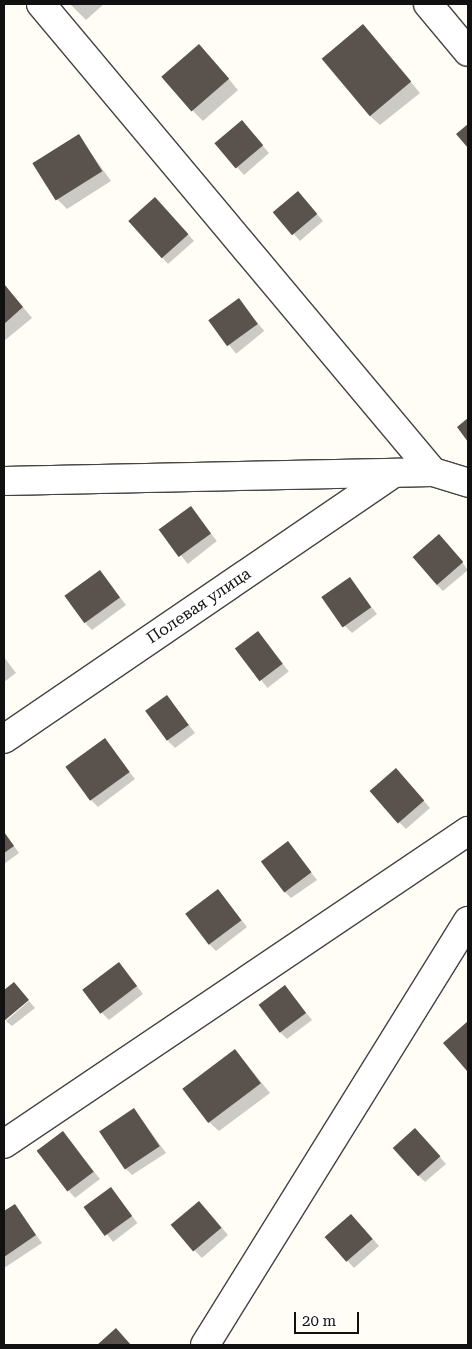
<!DOCTYPE html>
<html>
<head>
<meta charset="utf-8">
<style>
	body { margin:0 }
	#map { position:relative; width:472px; height:1349px; overflow:hidden; background:#fffdf5; font-family:"Roboto Serif",serif }
	div>[style] { position:absolute }
	.shadow>* { inset:0; background:#0003; transform-origin:0 0 }
	.building>* { inset:0; background:#5a524d; transform-origin:0 0 }
	.roads { filter:drop-shadow(1px 0 #444) drop-shadow(-1px 0 #444) drop-shadow(0 1px #444) drop-shadow(0 -1px #444) }
	.minor>* { height:28px; margin:-14px; padding:0 14px; transform-origin:14px; border-radius:14px; background:#fff }
	span { translate:-50% -50%; white-space:nowrap; text-align:center; line-height:1.15; -webkit-text-stroke:5px #fff; paint-order:stroke }
	.street-label { font-size:16px; color:#111 }
	.frame { position:absolute; inset:0; border:5px solid #111; pointer-events:none }
	.scale { position:absolute; left:294px; top:1312px; width:65px; height:22px; box-sizing:border-box; border:2px solid #111; border-top:0; padding-left:6px; font-size:15px; line-height:18px; white-space:nowrap; color:#111; -webkit-text-stroke:4px #fff; paint-order:stroke }
</style>
</head>
<body>
<div id="map">
	<div class="shadow">
		<i style="clip-path:polygon(70px 4px,104px 4px,86px 20px)"></i>
		<i style="clip-path:polygon(363px 25px,420px 93px,380px 125px,370px 116px)"></i>
		<i style="clip-path:polygon(209px 56px,238px 90px,203px 121px,193px 111px)"></i>
		<i style="clip-path:polygon(248px 129px,269px 153px,244px 175px,216px 144px)"></i>
		<i style="clip-path:polygon(78px 135px,111px 181px,67px 209px,57px 199px)"></i>
		<i style="clip-path:polygon(305px 200px,323px 221px,300px 241px,294px 234px)"></i>
		<i style="clip-path:polygon(162px 205px,194px 241px,168px 264px,130px 221px)"></i>
		<i style="clip-path:polygon(4px 284px,32px 318px,4px 341px)"></i>
		<i style="left:239px;top:300px;width:40px;height:36px;rotate:51deg"></i>
		<i style="left:191px;top:508px;width:42px;height:37px;rotate:52deg"></i>
		<i style="clip-path:polygon(446px 542px,468px 570px,443px 591px,436px 584px)"></i>
		<i style="clip-path:polygon(100px 571px,126px 605px,92px 630px,86px 624px)"></i>
		<i style="clip-path:polygon(349px 579px,377px 614px,352px 633px,345px 626px)"></i>
		<i style="left:258px;top:632px;width:50px;height:27px;rotate:52deg"></i>
		<i style="clip-path:polygon(4px 657px,16px 673px,4px 682px)"></i>
		<i style="clip-path:polygon(173px 704px,195px 733px,175px 748px,168px 741px)"></i>
		<i style="clip-path:polygon(104px 739px,135px 779px,98px 807px,91px 800px)"></i>
		<i style="clip-path:polygon(403px 777px,430px 808px,406px 829px,399px 822px)"></i>
		<i style="clip-path:polygon(4px 832px,19px 853px,4px 864px)"></i>
		<i style="clip-path:polygon(288px 843px,317px 880px,291px 898px,285px 892px)"></i>
		<i style="clip-path:polygon(218px 890px,247px 927px,216px 951px,209px 944px)"></i>
		<i style="clip-path:polygon(119px 963px,143px 994px,109px 1020px,102px 1013px)"></i>
		<i style="clip-path:polygon(285px 987px,312px 1020px,287px 1039px,280px 1032px)"></i>
		<i style="clip-path:polygon(29px 1001px,35px 1008px,12px 1026px,6px 1021px)"></i>
		<i style="clip-path:polygon(235px 1050px,270px 1093px,219px 1131px,209px 1122px)"></i>
		<i style="clip-path:polygon(134px 1109px,166px 1153px,132px 1175px,126px 1169px)"></i>
		<i style="clip-path:polygon(63px 1133px,100px 1179px,75px 1198px,69px 1191px)"></i>
		<i style="clip-path:polygon(422px 1136px,446px 1164px,425px 1182px,418px 1175px)"></i>
		<i style="left:111px;top:1189px;width:43px;height:31px;rotate:52deg"></i>
		<i style="clip-path:polygon(15px 1206px,42px 1243px,4px 1268px,4px 1213px)"></i>
		<i style="clip-path:polygon(206px 1209px,228px 1235px,202px 1258px,195px 1251px)"></i>
		<i style="clip-path:polygon(358px 1222px,379px 1246px,354px 1268px,326px 1237px)"></i>
	</div>
	<div class="building">
		<i style="left:363px;top:24px;width:75px;height:54px;rotate:50deg"></i>
		<i style="left:199px;top:44px;width:46px;height:50px;rotate:49deg"></i>
		<i style="left:242px;top:120px;width:33px;height:36px;rotate:50deg"></i>
		<i style="clip-path:polygon(468px 124px,468px 148px,456px 134px)"></i>
		<i style="left:79px;top:134px;width:44px;height:55px;rotate:58deg"></i>
		<i style="left:298px;top:191px;width:30px;height:33px;rotate:50deg"></i>
		<i style="left:155px;top:197px;width:50px;height:36px;rotate:48deg"></i>
		<i style="clip-path:polygon(4px 284px,23px 307px,4px 324px)"></i>
		<i style="left:239px;top:298px;width:32px;height:38px;rotate:54deg"></i>
		<i style="clip-path:polygon(468px 418px,468px 442px,457px 427px)"></i>
		<i style="left:191px;top:506px;width:34px;height:40px;rotate:54deg"></i>
		<i style="left:439px;top:534px;width:37px;height:35px;rotate:49deg"></i>
		<i style="left:100px;top:570px;width:34px;height:44px;rotate:54deg"></i>
		<i style="left:350px;top:577px;width:37px;height:35px;rotate:55deg"></i>
		<i style="left:258px;top:631px;width:41px;height:29px;rotate:53deg"></i>
		<i style="left:167px;top:695px;width:37px;height:27px;rotate:54deg"></i>
		<i style="left:105px;top:738px;width:42px;height:49px;rotate:54deg"></i>
		<i style="left:396px;top:768px;width:43px;height:35px;rotate:49deg"></i>
		<i style="clip-path:polygon(4px 832px,14px 846px,4px 853px)"></i>
		<i style="left:288px;top:841px;width:39px;height:34px;rotate:53deg"></i>
		<i style="left:218px;top:889px;width:39px;height:41px;rotate:53deg"></i>
		<i style="left:119px;top:962px;width:30px;height:46px;rotate:53deg"></i>
		<i style="clip-path:polygon(14px 982px,29px 1000px,4px 1021px,4px 990px)"></i>
		<i style="left:285px;top:985px;width:35px;height:33px;rotate:53deg"></i>
		<i style="clip-path:polygon(468px 1021px,468px 1070px,467px 1071px,443px 1043px)"></i>
		<i style="left:235px;top:1049px;width:43px;height:66px;rotate:53deg"></i>
		<i style="left:134px;top:1108px;width:46px;height:42px;rotate:56deg"></i>
		<i style="left:415px;top:1128px;width:38px;height:30px;rotate:48deg"></i>
		<i style="left:63px;top:1131px;width:51px;height:33px;rotate:53deg"></i>
		<i style="left:111px;top:1187px;width:36px;height:34px;rotate:54deg"></i>
		<i style="left:199px;top:1201px;width:35px;height:37px;rotate:50deg"></i>
		<i style="clip-path:polygon(15px 1204px,36px 1235px,4px 1257px,4px 1211px)"></i>
		<i style="left:351px;top:1214px;width:33px;height:35px;rotate:49deg"></i>
		<i style="clip-path:polygon(116px 1328px,131px 1345px,97px 1345px)"></i>
	</div>
	<div class="roads">
		<div class="minor">
			<i style="left:41px;top:4px;width:610px;rotate:50.05deg"></i>
			<i style="left:428px;top:4px;width:62px;rotate:50.2deg"></i>
			<i style="left:4px;top:481px;width:429px;rotate:-1.2deg"></i>
			<i style="left:433px;top:472px;width:37px;rotate:17deg"></i>
			<i style="left:4px;top:739px;width:472px;rotate:-34.3deg"></i>
			<i style="left:4px;top:1144px;width:560px;rotate:-34deg"></i>
			<i style="left:205px;top:1345px;width:499px;rotate:-58.2deg"></i>
		</div>
	</div>
	<div class="street-label">
		<span style="left:199px;top:606px;rotate:-34deg">Полевая улица</span>
	</div>
	<div class="frame"></div>
	<div class="scale">20 m</div>
</div>
</body>
</html>
